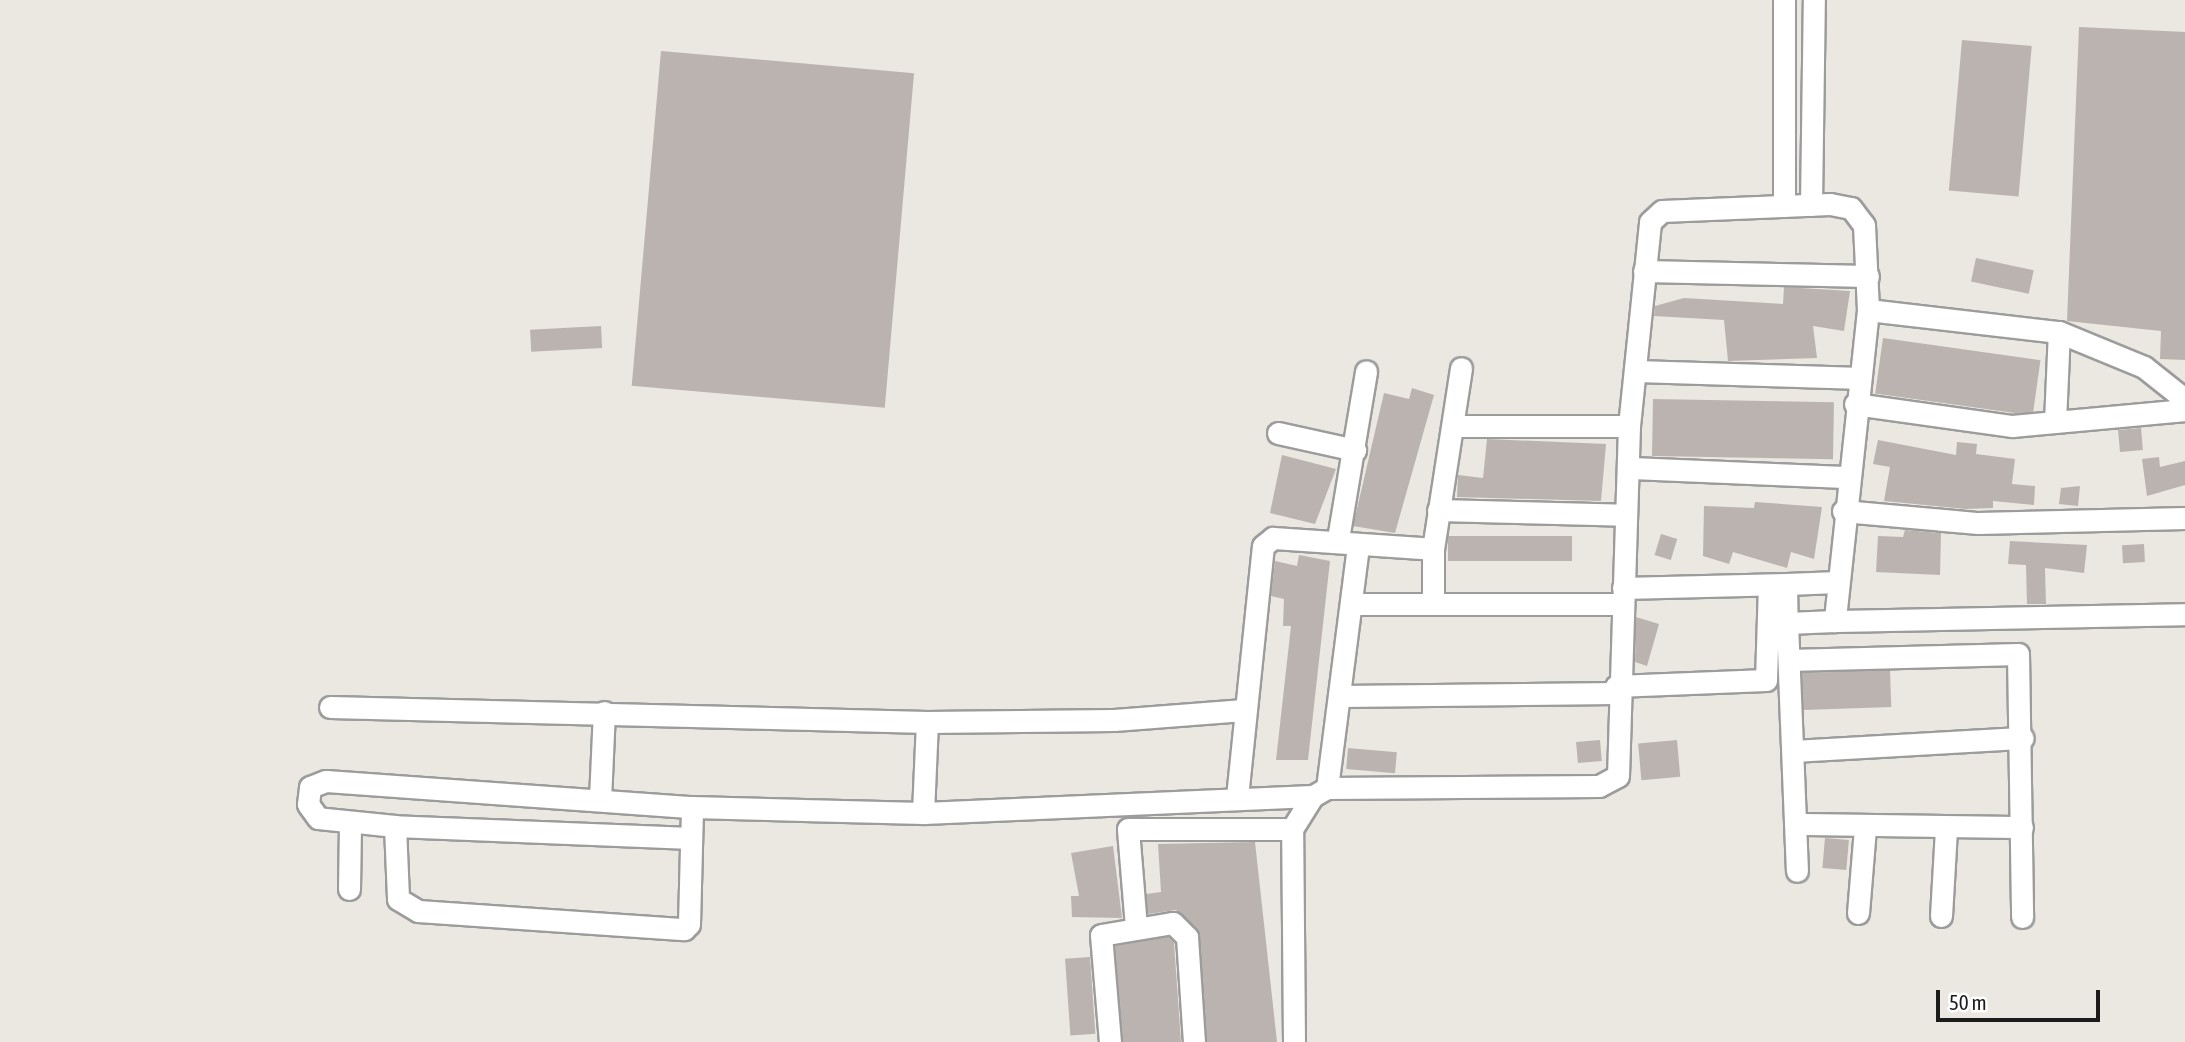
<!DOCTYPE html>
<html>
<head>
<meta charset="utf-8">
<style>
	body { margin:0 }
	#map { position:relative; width:2185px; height:1042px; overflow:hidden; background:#ebe7e1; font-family:"Asap Condensed",sans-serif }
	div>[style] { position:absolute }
	.building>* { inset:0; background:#bbb3af; transform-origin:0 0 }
	.roads { filter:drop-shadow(2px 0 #9c9c9c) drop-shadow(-2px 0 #9c9c9c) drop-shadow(0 2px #9c9c9c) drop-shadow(0 -2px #9c9c9c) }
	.minor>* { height:21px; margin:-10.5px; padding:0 10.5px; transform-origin:10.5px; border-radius:10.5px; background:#fff }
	span { translate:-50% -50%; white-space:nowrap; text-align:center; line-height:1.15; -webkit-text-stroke:5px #fff; paint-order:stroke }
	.scale { position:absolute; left:1936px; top:990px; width:164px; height:32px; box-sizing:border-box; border:4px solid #1b1b1b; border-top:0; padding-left:9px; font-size:21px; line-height:24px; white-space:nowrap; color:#1b1b1b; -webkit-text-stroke:5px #fff; paint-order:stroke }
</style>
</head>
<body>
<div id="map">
	<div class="building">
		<i style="clip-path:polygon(2079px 27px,2185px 32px,2185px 360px,2160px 359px,2161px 331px,2067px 321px)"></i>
		<i style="left:1962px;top:40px;width:70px;height:151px;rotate:5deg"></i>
		<i style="left:661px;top:51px;width:254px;height:336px;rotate:5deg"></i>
		<i style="left:1976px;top:258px;width:59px;height:24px;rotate:12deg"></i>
		<i style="clip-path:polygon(1784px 287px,1850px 291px,1844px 331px,1813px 326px,1817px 358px,1728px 361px,1724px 320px,1654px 316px,1655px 306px,1684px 298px,1783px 304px)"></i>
		<i style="left:601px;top:326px;width:22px;height:71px;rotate:87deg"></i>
		<i style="left:1883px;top:338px;width:159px;height:56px;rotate:8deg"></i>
		<i style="clip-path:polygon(1412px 388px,1434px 395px,1395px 533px,1353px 526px,1384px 393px,1409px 399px)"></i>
		<i style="left:1653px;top:399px;width:181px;height:57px;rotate:1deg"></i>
		<i style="left:2141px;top:428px;width:22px;height:23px;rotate:85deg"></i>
		<i style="clip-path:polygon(1487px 439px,1606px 444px,1601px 501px,1457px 497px,1458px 475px,1483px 478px)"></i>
		<i style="clip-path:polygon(1878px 440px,1956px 455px,1957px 442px,1977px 444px,1976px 454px,2015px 459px,2012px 484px,2035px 486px,2034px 505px,1993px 501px,1993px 508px,1966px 509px,1884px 501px,1890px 467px,1873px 464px)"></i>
		<i style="clip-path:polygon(1282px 455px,1336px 469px,1315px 524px,1270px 513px)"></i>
		<i style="clip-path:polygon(2159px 457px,2160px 467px,2185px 461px,2185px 485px,2147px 496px,2142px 459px)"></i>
		<i style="clip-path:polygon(2080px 486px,2078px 506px,2059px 504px,2061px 488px)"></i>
		<i style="clip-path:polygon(1755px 502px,1822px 507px,1814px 559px,1791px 552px,1787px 568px,1733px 552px,1729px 564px,1703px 556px,1704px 506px,1754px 508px)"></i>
		<i style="clip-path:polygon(1905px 530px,1941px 533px,1940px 575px,1876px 572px,1878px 536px,1903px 537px)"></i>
		<i style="left:1661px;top:534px;width:17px;height:22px;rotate:17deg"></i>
		<i style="left:1448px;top:536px;width:124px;height:25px"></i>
		<i style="clip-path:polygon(2010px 541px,2087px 545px,2084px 573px,2045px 568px,2046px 604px,2027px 604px,2026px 565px,2008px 564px)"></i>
		<i style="left:2144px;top:544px;width:18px;height:22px;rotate:87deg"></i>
		<i style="clip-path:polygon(1299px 555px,1330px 561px,1308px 760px,1276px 760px,1291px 626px,1283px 626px,1284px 599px,1271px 596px,1275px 561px,1297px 566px)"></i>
		<i style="clip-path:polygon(1636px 617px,1659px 624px,1647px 666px,1635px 662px)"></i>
		<i style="left:1890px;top:670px;width:37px;height:88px;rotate:88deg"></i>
		<i style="left:1600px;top:740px;width:21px;height:24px;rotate:85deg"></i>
		<i style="left:1677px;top:740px;width:37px;height:39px;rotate:85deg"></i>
		<i style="left:1348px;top:748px;width:49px;height:21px;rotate:5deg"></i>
		<i style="left:1825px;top:838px;width:24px;height:30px;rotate:5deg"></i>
		<i style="clip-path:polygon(1255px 842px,1277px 1042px,1207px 1042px,1197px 928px,1176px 910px,1148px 914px,1146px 894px,1161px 892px,1158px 844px)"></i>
		<i style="clip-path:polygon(1113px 846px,1122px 918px,1072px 917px,1071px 896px,1079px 896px,1071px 853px)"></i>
		<i style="clip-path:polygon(1168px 937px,1174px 943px,1181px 1042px,1123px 1042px,1115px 946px)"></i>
		<i style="left:1090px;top:957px;width:77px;height:25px;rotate:86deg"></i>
	</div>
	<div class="roads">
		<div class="minor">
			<i style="left:1811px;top:205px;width:205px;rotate:-89.2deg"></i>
			<i style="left:1784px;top:206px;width:206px;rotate:-90deg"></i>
			<i style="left:1644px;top:271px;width:224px;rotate:1.3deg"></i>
			<i style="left:1868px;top:310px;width:192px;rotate:6.6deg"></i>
			<i style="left:2059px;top:332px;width:92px;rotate:22.4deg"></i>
			<i style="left:2144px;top:367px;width:43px;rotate:38.5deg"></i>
			<i style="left:2178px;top:394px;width:16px;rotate:63deg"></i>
			<i style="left:1639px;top:371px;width:220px;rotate:1.8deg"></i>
			<i style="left:1855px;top:404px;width:159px;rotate:8deg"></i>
			<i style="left:2012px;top:426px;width:174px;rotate:-5.3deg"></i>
			<i style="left:2055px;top:422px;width:90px;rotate:-87.5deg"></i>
			<i style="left:1456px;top:426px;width:173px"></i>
			<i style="left:1278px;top:433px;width:79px;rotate:12.4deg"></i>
			<i style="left:1630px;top:468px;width:216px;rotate:2.4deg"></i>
			<i style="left:1438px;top:510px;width:186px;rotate:1.5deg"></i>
			<i style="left:1843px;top:511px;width:136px;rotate:5.1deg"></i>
			<i style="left:1978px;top:523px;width:207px;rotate:-1.4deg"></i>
			<i style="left:1338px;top:539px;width:170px;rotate:-80.5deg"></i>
			<i style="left:1786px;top:584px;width:52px;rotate:-2.2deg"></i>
			<i style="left:1623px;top:588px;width:163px;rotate:-1.4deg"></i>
			<i style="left:1786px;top:584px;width:39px;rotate:89deg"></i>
			<i style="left:1787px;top:623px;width:48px;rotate:-2.4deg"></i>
			<i style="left:1433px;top:600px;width:51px;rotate:-90deg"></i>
			<i style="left:1352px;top:604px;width:267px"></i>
			<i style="left:1771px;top:623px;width:16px"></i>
			<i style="left:1787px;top:623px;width:248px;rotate:87.7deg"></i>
			<i style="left:1789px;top:660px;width:229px;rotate:-1.5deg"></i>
			<i style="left:2018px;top:654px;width:263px;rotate:89.1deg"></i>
			<i style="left:1616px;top:686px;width:150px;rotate:-2.3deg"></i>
			<i style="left:1766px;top:680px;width:95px;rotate:-88.2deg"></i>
			<i style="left:1341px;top:696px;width:275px;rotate:-0.6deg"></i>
			<i style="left:330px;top:707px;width:597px;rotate:1.44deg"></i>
			<i style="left:927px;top:722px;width:187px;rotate:-0.6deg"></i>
			<i style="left:1114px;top:720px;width:130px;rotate:-4.4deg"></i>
			<i style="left:1795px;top:751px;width:228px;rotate:-3.3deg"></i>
			<i style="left:1327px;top:788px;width:244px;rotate:-82.7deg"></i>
			<i style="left:1237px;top:797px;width:252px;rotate:-84.1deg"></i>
			<i style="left:1263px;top:546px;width:13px;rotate:-39deg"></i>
			<i style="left:1273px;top:538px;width:160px;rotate:3.9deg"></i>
			<i style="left:1433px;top:549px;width:183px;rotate:-81.2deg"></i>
			<i style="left:600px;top:799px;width:87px;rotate:-87.4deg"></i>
			<i style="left:923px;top:813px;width:91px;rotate:-87.5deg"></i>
			<i style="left:1798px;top:824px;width:224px;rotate:0.8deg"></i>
			<i style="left:395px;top:826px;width:77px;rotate:-174.1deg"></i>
			<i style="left:318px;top:818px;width:17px;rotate:-126deg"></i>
			<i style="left:308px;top:804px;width:17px;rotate:-83deg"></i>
			<i style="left:310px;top:787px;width:17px;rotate:-21deg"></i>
			<i style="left:326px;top:781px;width:367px;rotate:4.1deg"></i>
			<i style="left:692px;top:807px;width:231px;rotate:1.5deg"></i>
			<i style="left:923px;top:813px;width:390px;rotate:-2.5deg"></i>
			<i style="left:691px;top:838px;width:296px;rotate:-177.7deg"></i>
			<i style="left:395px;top:826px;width:73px;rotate:87.6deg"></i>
			<i style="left:398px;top:899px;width:23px;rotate:31deg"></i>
			<i style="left:418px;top:911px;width:267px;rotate:3.9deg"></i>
			<i style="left:684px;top:929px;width:7px;rotate:-45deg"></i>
			<i style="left:689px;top:924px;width:117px;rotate:-88.5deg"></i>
			<i style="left:349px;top:889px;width:67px;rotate:-89.1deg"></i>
			<i style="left:1858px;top:913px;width:85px;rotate:-85.3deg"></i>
			<i style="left:1941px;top:916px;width:86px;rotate:-86.7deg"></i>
			<i style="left:1136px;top:927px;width:98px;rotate:-94.7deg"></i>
			<i style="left:1128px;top:829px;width:164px"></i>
			<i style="left:1110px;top:1042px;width:107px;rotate:-94.8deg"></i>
			<i style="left:1101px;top:935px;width:73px;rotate:-9.5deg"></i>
			<i style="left:1173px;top:923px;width:20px;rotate:45deg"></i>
			<i style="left:1187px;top:937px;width:105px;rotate:86.2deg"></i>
			<i style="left:1294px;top:1042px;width:213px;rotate:-90.5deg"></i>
			<i style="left:1292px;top:829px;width:39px;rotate:-58deg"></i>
			<i style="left:1313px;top:796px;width:16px;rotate:-30deg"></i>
			<i style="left:1327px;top:788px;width:272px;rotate:-0.4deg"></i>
			<i style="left:1599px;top:786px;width:21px;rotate:-28deg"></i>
			<i style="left:1618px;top:776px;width:350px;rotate:-88.2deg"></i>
			<i style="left:1629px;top:426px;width:205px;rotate:-84.1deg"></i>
			<i style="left:1650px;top:222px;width:16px;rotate:-43deg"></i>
			<i style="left:1662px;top:211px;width:168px;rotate:-2.4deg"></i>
			<i style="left:1830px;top:204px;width:21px;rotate:11deg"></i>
			<i style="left:1851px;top:208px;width:21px;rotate:53deg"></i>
			<i style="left:1864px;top:225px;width:85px;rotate:87.3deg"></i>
			<i style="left:1868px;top:310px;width:313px;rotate:96.1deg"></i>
			<i style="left:1835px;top:621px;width:350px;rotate:-1.1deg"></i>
		</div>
	</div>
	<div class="scale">50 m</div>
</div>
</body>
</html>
